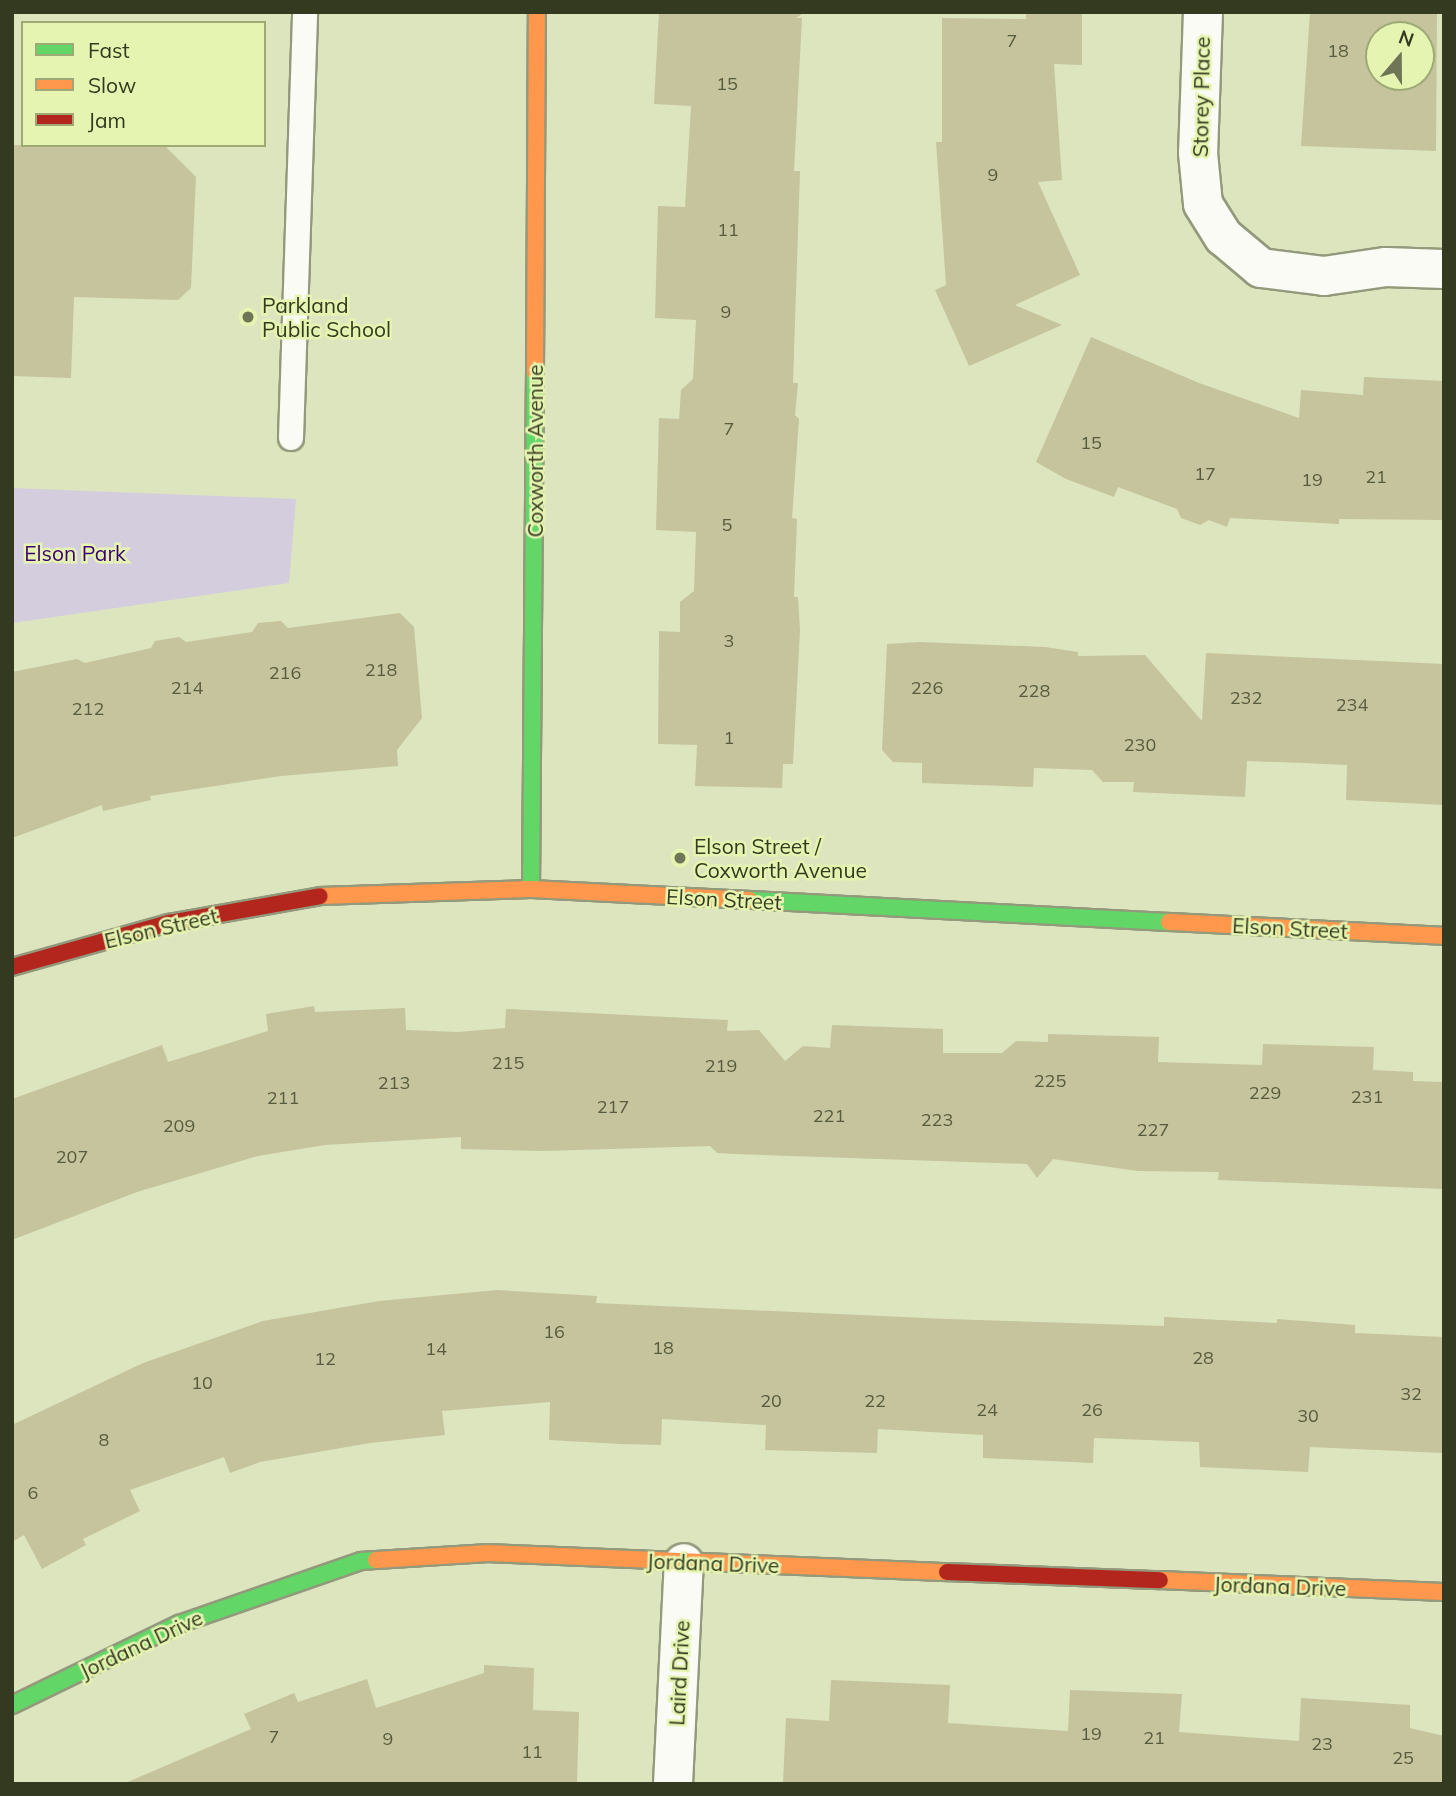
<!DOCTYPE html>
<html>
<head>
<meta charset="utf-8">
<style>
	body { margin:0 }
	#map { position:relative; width:1456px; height:1796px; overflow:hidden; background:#dde5bf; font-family:Mulish,sans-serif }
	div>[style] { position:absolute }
	.green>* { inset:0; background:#d4cdde }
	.building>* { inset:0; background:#c5c49d }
	.roads { filter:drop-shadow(2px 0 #93997b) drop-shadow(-2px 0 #93997b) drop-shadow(0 2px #93997b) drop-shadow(0 -2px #93997b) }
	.lane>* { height:24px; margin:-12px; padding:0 12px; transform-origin:12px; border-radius:12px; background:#fafbf5 }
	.street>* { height:38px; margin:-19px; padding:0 19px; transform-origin:19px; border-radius:19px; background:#fafbf5 }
	.fast>* { height:16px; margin:-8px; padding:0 8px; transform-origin:8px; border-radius:8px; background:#63d668 }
	.slow>* { height:16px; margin:-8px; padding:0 8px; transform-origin:8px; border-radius:8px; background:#ff974d }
	.jam>* { height:16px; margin:-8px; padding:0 8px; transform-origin:8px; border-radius:8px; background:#b3261e }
	.dots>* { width:19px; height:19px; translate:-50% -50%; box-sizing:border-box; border:4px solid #e5f4b0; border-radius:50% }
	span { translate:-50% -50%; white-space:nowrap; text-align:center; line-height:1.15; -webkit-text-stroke:5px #e5f4b0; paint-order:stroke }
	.number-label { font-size:18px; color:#585c3e }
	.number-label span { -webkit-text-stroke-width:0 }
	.street-label { font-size:21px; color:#343a1f }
	.poi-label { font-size:21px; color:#343a1f }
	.left { translate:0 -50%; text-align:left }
	.park-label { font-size:21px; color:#3b0071 }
	.frame { position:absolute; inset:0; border:14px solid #343a1f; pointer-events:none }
	.legend { position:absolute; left:21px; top:21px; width:245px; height:126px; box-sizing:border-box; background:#e5f4b0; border:2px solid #9eaa76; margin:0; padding:9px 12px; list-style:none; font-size:21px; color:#343a1f }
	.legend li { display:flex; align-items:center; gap:14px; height:35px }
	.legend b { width:35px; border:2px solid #9eaa76 }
	.north { position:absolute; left:1365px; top:21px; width:70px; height:70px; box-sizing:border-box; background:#e5f4b0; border:2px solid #9eaa76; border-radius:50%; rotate:20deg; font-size:19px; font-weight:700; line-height:28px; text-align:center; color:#343a1f }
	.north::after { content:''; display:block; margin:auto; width:24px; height:32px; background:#6f7657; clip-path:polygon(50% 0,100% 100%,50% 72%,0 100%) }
</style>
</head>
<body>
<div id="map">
	<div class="green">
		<i style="clip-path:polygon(12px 488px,296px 499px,289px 583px,12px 623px)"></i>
	</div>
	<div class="building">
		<i style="clip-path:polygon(659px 12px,805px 12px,796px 18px,802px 18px,794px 171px,800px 171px,793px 383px,798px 383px,795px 415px,799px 419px,792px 518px,797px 519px,794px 597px,798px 597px,800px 630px,793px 764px,783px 764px,782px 788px,695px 786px,697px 745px,658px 744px,659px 631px,680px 632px,680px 602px,694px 591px,696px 532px,656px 530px,659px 418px,679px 419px,681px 390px,693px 379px,696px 320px,655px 318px,658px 206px,685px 207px,691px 106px,654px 104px)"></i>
		<i style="clip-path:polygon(evenodd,1310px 12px,1437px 12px,1436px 151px,1301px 146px,1310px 12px,1379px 35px,1421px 35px,1421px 77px,1379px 77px,1379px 35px)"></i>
		<i style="clip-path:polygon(1026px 13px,1082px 13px,1082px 65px,1054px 64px,1062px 180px,1038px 182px,1080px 275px,1015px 305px,1062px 325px,969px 366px,935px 290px,946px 285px,936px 142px,942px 142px,942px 18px,1026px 19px)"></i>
		<i style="clip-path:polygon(12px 145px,164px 145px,196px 177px,191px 288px,178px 300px,74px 297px,71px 378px,12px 376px)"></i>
		<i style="clip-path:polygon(1091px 337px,1199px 383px,1299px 418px,1301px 390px,1363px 395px,1364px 377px,1444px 381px,1444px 520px,1339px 519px,1339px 524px,1230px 518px,1227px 527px,1209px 520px,1200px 525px,1181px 518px,1177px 509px,1118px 487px,1114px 497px,1066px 479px,1036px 462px)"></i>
		<i style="clip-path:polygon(400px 613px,414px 627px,422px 718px,397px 750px,398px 766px,281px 776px,150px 796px,151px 800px,103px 811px,102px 805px,12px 838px,12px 672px,77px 659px,85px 663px,151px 648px,155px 641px,179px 637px,186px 642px,252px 632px,258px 623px,281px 621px,288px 628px)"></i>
		<i style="clip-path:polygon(920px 642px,1045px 647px,1078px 652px,1078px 656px,1145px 655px,1202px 721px,1206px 653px,1444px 664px,1444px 805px,1346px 800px,1347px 765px,1304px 763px,1247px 761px,1245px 797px,1133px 792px,1134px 782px,1103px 782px,1092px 770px,1034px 768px,1033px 787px,922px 783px,922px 763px,893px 762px,882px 750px,887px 644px)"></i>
		<i style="clip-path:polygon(314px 1006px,315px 1012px,405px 1008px,406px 1030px,458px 1032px,505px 1028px,506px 1009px,728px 1020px,727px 1031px,759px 1030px,785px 1061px,803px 1046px,830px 1048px,832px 1025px,943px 1029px,943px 1053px,1002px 1053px,1016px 1041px,1048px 1042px,1048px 1034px,1159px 1037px,1158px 1062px,1262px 1065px,1263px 1044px,1374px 1047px,1373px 1070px,1413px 1072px,1413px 1081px,1444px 1082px,1444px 1189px,1218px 1180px,1219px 1172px,1138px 1171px,1053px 1159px,1037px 1178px,1027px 1164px,735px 1154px,717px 1153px,710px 1146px,544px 1151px,461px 1149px,461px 1137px,325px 1145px,258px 1156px,137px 1192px,12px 1240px,12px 1099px,162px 1045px,168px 1062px,268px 1031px,266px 1014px)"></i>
		<i style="clip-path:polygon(497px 1290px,597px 1296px,596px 1303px,947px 1319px,1164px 1326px,1164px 1317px,1277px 1323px,1277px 1319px,1355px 1325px,1355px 1333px,1444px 1337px,1444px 1453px,1310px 1447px,1308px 1472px,1200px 1467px,1199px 1442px,1094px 1438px,1093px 1463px,1029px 1460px,983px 1458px,983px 1435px,878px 1429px,877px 1453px,765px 1450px,766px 1425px,662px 1419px,661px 1445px,621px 1444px,549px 1440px,550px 1402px,442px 1411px,445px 1435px,370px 1443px,260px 1462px,230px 1473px,224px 1457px,130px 1490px,140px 1511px,83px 1539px,86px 1545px,42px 1569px,24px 1535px,12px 1542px,12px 1425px,143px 1363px,263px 1321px,379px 1301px)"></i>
		<i style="clip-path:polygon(484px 1665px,534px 1668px,533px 1710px,579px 1712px,577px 1784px,123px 1784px,251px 1729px,244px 1714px,294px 1693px,298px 1702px,367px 1679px,376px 1708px,484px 1673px)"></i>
		<i style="clip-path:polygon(831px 1680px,950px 1685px,948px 1723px,1068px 1731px,1070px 1690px,1182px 1694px,1179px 1732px,1299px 1741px,1301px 1698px,1410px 1705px,1410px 1728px,1444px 1736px,1444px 1784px,783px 1784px,786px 1718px,829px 1721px)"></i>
	</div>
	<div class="roads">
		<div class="lane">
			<i style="left:291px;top:438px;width:426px;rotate:-88.1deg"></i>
		</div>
		<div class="street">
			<i style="left:1203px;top:12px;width:141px;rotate:92deg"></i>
			<i style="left:1198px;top:153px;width:51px;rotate:84.4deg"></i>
			<i style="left:1203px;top:204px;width:39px;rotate:58deg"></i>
			<i style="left:1224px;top:237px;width:48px;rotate:40deg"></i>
			<i style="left:1261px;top:268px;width:64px;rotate:7.2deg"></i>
			<i style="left:1324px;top:276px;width:63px;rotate:-8.3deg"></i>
			<i style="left:1386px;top:267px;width:58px;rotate:2deg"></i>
			<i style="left:673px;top:1784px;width:221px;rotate:-87.2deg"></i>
		</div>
		<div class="fast">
			<i style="left:531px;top:889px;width:517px;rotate:-89.56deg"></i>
			<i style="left:750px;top:900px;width:420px;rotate:3deg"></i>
			<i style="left:12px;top:1705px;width:186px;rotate:-25.9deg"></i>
			<i style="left:179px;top:1624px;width:193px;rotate:-19.1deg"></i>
			<i style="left:361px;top:1561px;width:15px;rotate:-4deg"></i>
		</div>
		<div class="slow">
			<i style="left:535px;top:372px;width:360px;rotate:-89.7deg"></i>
			<i style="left:320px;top:896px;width:211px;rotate:-1.9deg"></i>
			<i style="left:531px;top:889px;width:219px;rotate:2.9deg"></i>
			<i style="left:1169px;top:922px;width:275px;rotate:2.9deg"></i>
			<i style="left:376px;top:1560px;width:113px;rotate:-3.5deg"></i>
			<i style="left:489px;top:1553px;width:458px;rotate:2.4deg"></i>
			<i style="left:1160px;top:1580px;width:284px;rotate:2.4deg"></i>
		</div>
		<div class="jam">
			<i style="left:12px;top:967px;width:163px;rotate:-15.7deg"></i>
			<i style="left:169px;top:923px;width:153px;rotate:-10.1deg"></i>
			<i style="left:947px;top:1572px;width:213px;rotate:2.2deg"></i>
		</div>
	</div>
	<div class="dots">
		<i style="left:248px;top:317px;background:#6f7657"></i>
		<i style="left:680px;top:858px;background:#6f7657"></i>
	</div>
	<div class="number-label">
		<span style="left:1012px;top:41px">7</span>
		<span style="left:1338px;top:51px">18</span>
		<span style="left:727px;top:84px">15</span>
		<span style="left:993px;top:175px">9</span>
		<span style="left:728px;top:230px">11</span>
		<span style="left:726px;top:312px">9</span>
		<span style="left:729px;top:429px">7</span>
		<span style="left:1091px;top:443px">15</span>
		<span style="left:1205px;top:474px">17</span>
		<span style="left:1376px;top:477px">21</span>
		<span style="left:1312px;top:480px">19</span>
		<span style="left:727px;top:525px">5</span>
		<span style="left:729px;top:641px">3</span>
		<span style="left:381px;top:670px">218</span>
		<span style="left:285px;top:673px">216</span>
		<span style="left:187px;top:688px">214</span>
		<span style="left:927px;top:688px">226</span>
		<span style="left:1034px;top:691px">228</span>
		<span style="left:1246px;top:698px">232</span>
		<span style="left:1352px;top:705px">234</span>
		<span style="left:88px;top:709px">212</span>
		<span style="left:729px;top:738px">1</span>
		<span style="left:1140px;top:745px">230</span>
		<span style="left:508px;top:1063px">215</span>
		<span style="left:721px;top:1066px">219</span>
		<span style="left:1050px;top:1081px">225</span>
		<span style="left:394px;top:1083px">213</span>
		<span style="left:1265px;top:1093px">229</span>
		<span style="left:1367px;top:1097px">231</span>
		<span style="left:283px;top:1098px">211</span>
		<span style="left:613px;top:1107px">217</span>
		<span style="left:829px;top:1116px">221</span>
		<span style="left:937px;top:1120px">223</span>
		<span style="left:179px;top:1126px">209</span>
		<span style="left:1153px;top:1130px">227</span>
		<span style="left:72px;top:1157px">207</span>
		<span style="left:554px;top:1332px">16</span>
		<span style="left:663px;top:1348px">18</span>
		<span style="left:436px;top:1349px">14</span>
		<span style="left:1203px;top:1358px">28</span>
		<span style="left:325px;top:1359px">12</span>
		<span style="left:202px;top:1383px">10</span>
		<span style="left:1411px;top:1394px">32</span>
		<span style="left:771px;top:1401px">20</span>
		<span style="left:875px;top:1401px">22</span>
		<span style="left:987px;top:1410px">24</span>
		<span style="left:1092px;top:1410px">26</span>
		<span style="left:1308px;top:1416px">30</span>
		<span style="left:104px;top:1440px">8</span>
		<span style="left:33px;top:1493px">6</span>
		<span style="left:1091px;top:1734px">19</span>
		<span style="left:274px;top:1737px">7</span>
		<span style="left:1154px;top:1738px">21</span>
		<span style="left:388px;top:1739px">9</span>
		<span style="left:1322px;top:1744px">23</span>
		<span style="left:532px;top:1752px">11</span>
		<span style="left:1403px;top:1758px">25</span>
	</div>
	<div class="street-label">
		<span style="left:1201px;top:97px;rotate:-89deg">Storey Place</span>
		<span style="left:535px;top:451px;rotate:-90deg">Coxworth Avenue</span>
		<span style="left:724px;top:899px;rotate:3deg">Elson Street</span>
		<span style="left:161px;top:928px;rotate:-13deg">Elson Street</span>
		<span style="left:1290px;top:928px;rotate:3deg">Elson Street</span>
		<span style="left:713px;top:1563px;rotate:2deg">Jordana Drive</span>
		<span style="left:1280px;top:1586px;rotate:2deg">Jordana Drive</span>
		<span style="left:141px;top:1644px;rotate:-25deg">Jordana Drive</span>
		<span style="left:679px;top:1673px;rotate:-87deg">Laird Drive</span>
	</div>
	<div class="poi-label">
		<span class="left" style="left:262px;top:317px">Parkland<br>Public School</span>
		<span class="left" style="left:694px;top:858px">Elson Street /<br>Coxworth Avenue</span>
	</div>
	<div class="park-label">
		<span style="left:75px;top:553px">Elson Park</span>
	</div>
	<div class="frame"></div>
	<ul class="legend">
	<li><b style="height:9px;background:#63d668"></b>Fast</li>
	<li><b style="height:9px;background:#ff974d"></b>Slow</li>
	<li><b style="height:9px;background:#b3261e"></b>Jam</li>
	</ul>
	<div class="north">N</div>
</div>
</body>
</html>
